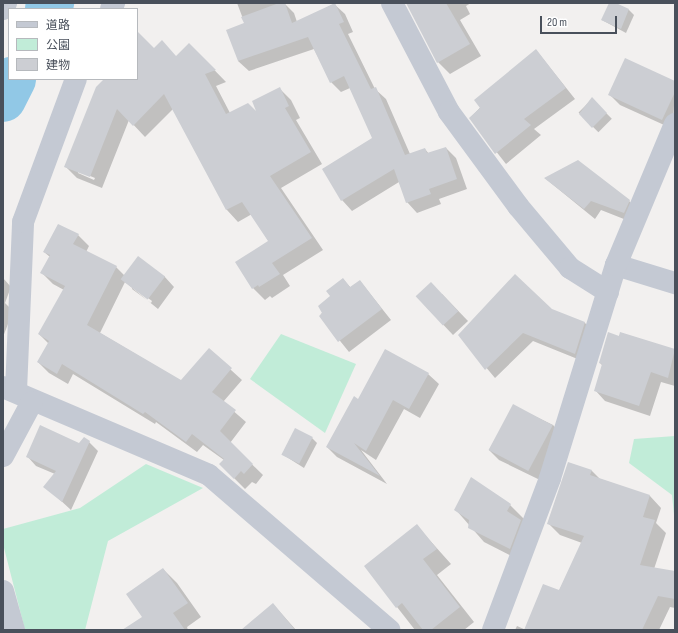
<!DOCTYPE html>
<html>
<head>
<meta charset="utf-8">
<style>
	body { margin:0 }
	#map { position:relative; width:678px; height:633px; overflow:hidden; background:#f2f0ef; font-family:"Sofia Sans Condensed","Noto Sans JP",sans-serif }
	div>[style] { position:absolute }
	.green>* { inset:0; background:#c1ecd8 }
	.shadow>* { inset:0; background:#0003; transform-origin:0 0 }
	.river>* { height:46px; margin:-23px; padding:0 23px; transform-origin:23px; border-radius:23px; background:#91c8e6 }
	.building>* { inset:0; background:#ccced3; transform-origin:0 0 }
	.minor>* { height:22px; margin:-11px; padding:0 11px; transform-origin:11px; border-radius:11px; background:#c4c9d3 }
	span { translate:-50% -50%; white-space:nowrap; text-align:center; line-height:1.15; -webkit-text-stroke:3px #fff; paint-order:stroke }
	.frame { position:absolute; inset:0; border:4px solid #49505b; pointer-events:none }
	.legend { position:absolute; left:8px; top:8px; width:130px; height:72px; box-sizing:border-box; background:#fff; border:1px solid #b6b9bd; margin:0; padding:5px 7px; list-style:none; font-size:12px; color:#49505b }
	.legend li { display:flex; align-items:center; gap:8px; height:20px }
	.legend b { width:20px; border:1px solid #b6b9bd }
	.scale { position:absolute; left:540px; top:16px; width:77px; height:18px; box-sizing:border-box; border:2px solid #49505b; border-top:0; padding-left:5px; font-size:12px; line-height:14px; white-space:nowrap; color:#49505b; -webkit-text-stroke:3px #fff; paint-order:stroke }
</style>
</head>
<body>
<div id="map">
	<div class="green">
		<i style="clip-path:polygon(281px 334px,356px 364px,325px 433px,250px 379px)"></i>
		<i style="clip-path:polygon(675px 436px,675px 525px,672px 495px,629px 463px,634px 439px)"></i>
		<i style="clip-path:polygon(146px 464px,203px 488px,108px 541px,85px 630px,25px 630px,3px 544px,3px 529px,80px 508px)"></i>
	</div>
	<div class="shadow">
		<i style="clip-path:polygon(237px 3px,284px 3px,294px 13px,297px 22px,334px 4px,345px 14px,353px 32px,348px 34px,375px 89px,386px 99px,410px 154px,425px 149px,429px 154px,446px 148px,456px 158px,467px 189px,439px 199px,441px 204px,417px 213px,407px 202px,399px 182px,352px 211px,342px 200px,323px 169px,374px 139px,350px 88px,341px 92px,331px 82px,314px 49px,249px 71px,238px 61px,245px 24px)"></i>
		<i style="clip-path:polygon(471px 3px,466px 6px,470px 14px,460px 20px,481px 56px,450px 74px,438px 62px,408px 4px)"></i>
		<i style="clip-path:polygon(610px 3px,629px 10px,634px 15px,626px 33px,602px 20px)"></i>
		<i style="clip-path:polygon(evenodd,189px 44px,226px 82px,216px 86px,230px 113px,259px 114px,279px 88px,291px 100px,300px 118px,296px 120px,322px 164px,281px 188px,323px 250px,283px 275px,290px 286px,272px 298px,270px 296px,265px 300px,253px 288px,269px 242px,252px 214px,238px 222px,227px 210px,173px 109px,145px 137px,129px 120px,102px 188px,77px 178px,65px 166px,105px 79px,137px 79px,137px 47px,177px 57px,189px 44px,78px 171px,95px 178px,94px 180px,78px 173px,78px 171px)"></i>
		<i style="clip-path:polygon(536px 50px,575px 99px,534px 129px,541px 135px,506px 164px,470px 118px)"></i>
		<i style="clip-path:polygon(675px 82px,673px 129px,620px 105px,609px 94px)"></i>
		<i style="left:592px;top:99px;width:28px;height:19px;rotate:45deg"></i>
		<i style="clip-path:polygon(546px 179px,629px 201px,639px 211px,634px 223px,601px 210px,595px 219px)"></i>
		<i style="clip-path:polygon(evenodd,78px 235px,89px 246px,86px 252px,116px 267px,125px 276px,164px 276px,174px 287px,158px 309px,125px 282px,100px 333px,181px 381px,209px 350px,242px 380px,223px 402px,246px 422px,230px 443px,263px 475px,256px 484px,252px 482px,245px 489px,220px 464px,224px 460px,203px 445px,197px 452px,156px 422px,155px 424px,73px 374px,68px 384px,49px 373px,38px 362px,49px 344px,39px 334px,64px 290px,53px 284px,42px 273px,50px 257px,44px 252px,78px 235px,132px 286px,152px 301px,151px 303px,132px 289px,132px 286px)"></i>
		<i style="clip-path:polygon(3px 278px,11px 287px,5px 303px,13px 311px,3px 337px)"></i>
		<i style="clip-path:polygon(343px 279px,351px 288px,360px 281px,391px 320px,349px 352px,320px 316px)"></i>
		<i style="clip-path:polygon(442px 294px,468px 321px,453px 335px,417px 297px)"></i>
		<i style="clip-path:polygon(551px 310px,585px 323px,594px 332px,585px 362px,533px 341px,495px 378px,459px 335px)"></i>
		<i style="clip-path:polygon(621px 333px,675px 350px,675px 386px,661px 382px,650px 416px,605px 401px,595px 390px,603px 366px,600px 363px)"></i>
		<i style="clip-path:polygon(428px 374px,439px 384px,420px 418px,404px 409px,376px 460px,361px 450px,387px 484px,337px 457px,327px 447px,359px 400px)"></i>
		<i style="clip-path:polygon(514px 406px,553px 425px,563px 436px,540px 480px,499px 460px,489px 450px)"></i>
		<i style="clip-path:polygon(312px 438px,317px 443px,304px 468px,282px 454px)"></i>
		<i style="clip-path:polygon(89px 442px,98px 451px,71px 510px,45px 486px,55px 474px,36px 466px,27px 456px)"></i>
		<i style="clip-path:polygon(569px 463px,592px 471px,600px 479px,650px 496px,661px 508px,656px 523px,666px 533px,654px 569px,675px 572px,675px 608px,670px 607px,659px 630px,515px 630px,517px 626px,526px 630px,559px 591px,582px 543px,560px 535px,548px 523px)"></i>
		<i style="clip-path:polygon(510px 505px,525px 520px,525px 563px,484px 542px,456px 510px)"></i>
		<i style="clip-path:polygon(417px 526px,451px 564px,437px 575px,474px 622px,464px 630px,415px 630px,365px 566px)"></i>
		<i style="clip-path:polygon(163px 569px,177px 583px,201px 617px,187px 627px,188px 630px,144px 630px,143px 617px)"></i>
		<i style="clip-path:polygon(273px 604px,296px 630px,242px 630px)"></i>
	</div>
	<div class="river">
		<i style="left:48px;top:9px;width:7px;rotate:-63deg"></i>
		<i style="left:3px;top:99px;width:22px;rotate:-63deg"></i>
	</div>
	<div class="building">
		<i style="clip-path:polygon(279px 3px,285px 3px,292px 23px,335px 3px,344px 22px,339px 24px,371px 89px,376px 87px,405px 155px,425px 148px,427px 153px,446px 147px,457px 179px,429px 189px,431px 194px,406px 203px,394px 169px,341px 201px,322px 169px,372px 138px,344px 76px,330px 83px,308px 37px,238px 61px,226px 30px,244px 23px,241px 17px)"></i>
		<i style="clip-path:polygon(406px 3px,446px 3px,470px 44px,437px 63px)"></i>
		<i style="clip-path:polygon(609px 3px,616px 3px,629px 9px,621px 29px,601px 20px)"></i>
		<i style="clip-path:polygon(137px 31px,154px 48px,162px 40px,176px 56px,189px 43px,216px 70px,205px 74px,226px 114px,248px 103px,256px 111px,252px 101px,280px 87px,289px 106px,285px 108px,311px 152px,270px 176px,312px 238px,272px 263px,280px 274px,259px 287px,258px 285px,252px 289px,235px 262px,268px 241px,242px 202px,226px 210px,164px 94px,133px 126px,117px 109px,90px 177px,64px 167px,96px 87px,104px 79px,137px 79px)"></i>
		<i style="clip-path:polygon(536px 49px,566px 88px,524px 119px,531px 125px,495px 154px,469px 118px,480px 108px,474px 100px)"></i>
		<i style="clip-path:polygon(625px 58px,675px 81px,675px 92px,662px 120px,608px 95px)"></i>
		<i style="clip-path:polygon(592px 97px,607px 113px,592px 128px,579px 114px)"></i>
		<i style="clip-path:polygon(578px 160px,630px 200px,624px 213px,591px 201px,584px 209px,544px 178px)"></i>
		<i style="clip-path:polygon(58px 224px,79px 234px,73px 244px,117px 266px,87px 325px,181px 380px,209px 348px,232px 368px,212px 392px,236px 410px,220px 431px,253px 464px,244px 474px,241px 471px,234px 479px,219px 464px,224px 459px,192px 434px,186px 442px,145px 412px,143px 414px,62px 364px,57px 374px,37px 362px,49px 341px,38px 334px,65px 286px,40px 273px,50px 255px,43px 252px)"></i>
		<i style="left:138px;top:256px;width:34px;height:29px;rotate:37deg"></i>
		<i style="clip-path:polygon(515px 274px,552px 309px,585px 322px,575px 354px,523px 333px,485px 370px,458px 335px)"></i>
		<i style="clip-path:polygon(343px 278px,350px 287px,360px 280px,382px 309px,338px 342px,319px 316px,322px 313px,318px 306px,330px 296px,326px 291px)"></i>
		<i style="left:431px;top:282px;width:40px;height:21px;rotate:47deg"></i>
		<i style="clip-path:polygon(608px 332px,619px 336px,620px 332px,675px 349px,668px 378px,651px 372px,639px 406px,594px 391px,602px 364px,599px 363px)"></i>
		<i style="clip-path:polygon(385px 349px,429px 373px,409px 409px,393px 400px,366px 451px,354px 443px,380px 476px,326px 447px,354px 396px,358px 399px)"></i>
		<i style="left:513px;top:404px;width:45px;height:52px;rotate:28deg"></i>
		<i style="clip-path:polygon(40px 425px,79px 443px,84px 437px,90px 441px,62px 502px,43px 487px,56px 471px,26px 457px)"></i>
		<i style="left:295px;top:428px;width:20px;height:30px;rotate:27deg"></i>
		<i style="clip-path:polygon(568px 462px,592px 470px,590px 475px,650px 495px,643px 517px,655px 520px,640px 565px,675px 571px,675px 599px,658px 596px,642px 630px,524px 630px,543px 584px,559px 590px,584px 536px,547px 524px)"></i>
		<i style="clip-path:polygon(471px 477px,511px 504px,507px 511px,521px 520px,510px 549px,468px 528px,469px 520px,454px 510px)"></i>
		<i style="clip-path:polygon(417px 524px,437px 549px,423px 559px,460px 607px,431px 630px,423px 630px,402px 603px,396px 608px,364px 566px)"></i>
		<i style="clip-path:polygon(163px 568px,188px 603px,173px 613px,185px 630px,122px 630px,142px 617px,126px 594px)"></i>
		<i style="clip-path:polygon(273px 603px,295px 630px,241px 630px)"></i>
	</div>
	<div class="minor">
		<i style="left:392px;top:3px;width:123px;rotate:62.4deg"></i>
		<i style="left:449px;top:112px;width:117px;rotate:53.7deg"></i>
		<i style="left:518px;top:206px;width:81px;rotate:50deg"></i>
		<i style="left:570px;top:268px;width:45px;rotate:32.3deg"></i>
		<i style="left:3px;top:9px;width:7px;rotate:-63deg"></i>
		<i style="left:111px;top:9px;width:7px;rotate:-63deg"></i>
		<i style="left:616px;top:265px;width:62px;rotate:17deg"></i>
		<i style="left:3px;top:387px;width:224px;rotate:23.1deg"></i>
		<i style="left:209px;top:475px;width:238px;rotate:40.7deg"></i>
		<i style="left:16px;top:391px;width:169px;rotate:-87.6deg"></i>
		<i style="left:23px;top:222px;width:153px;rotate:-69.7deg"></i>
		<i style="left:3px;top:456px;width:61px;rotate:-61.8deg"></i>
		<i style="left:3px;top:591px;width:41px;rotate:74.2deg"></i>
		<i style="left:493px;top:630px;width:162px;rotate:-69.4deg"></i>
		<i style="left:550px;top:478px;width:223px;rotate:-72.8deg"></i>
		<i style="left:616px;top:265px;width:153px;rotate:-67.3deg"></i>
	</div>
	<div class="frame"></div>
	<ul class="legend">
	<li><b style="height:5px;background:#c4c9d3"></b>道路</li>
	<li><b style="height:11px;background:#c1ecd8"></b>公園</li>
	<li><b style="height:11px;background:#ccced3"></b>建物</li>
	</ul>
	<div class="scale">20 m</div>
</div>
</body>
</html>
